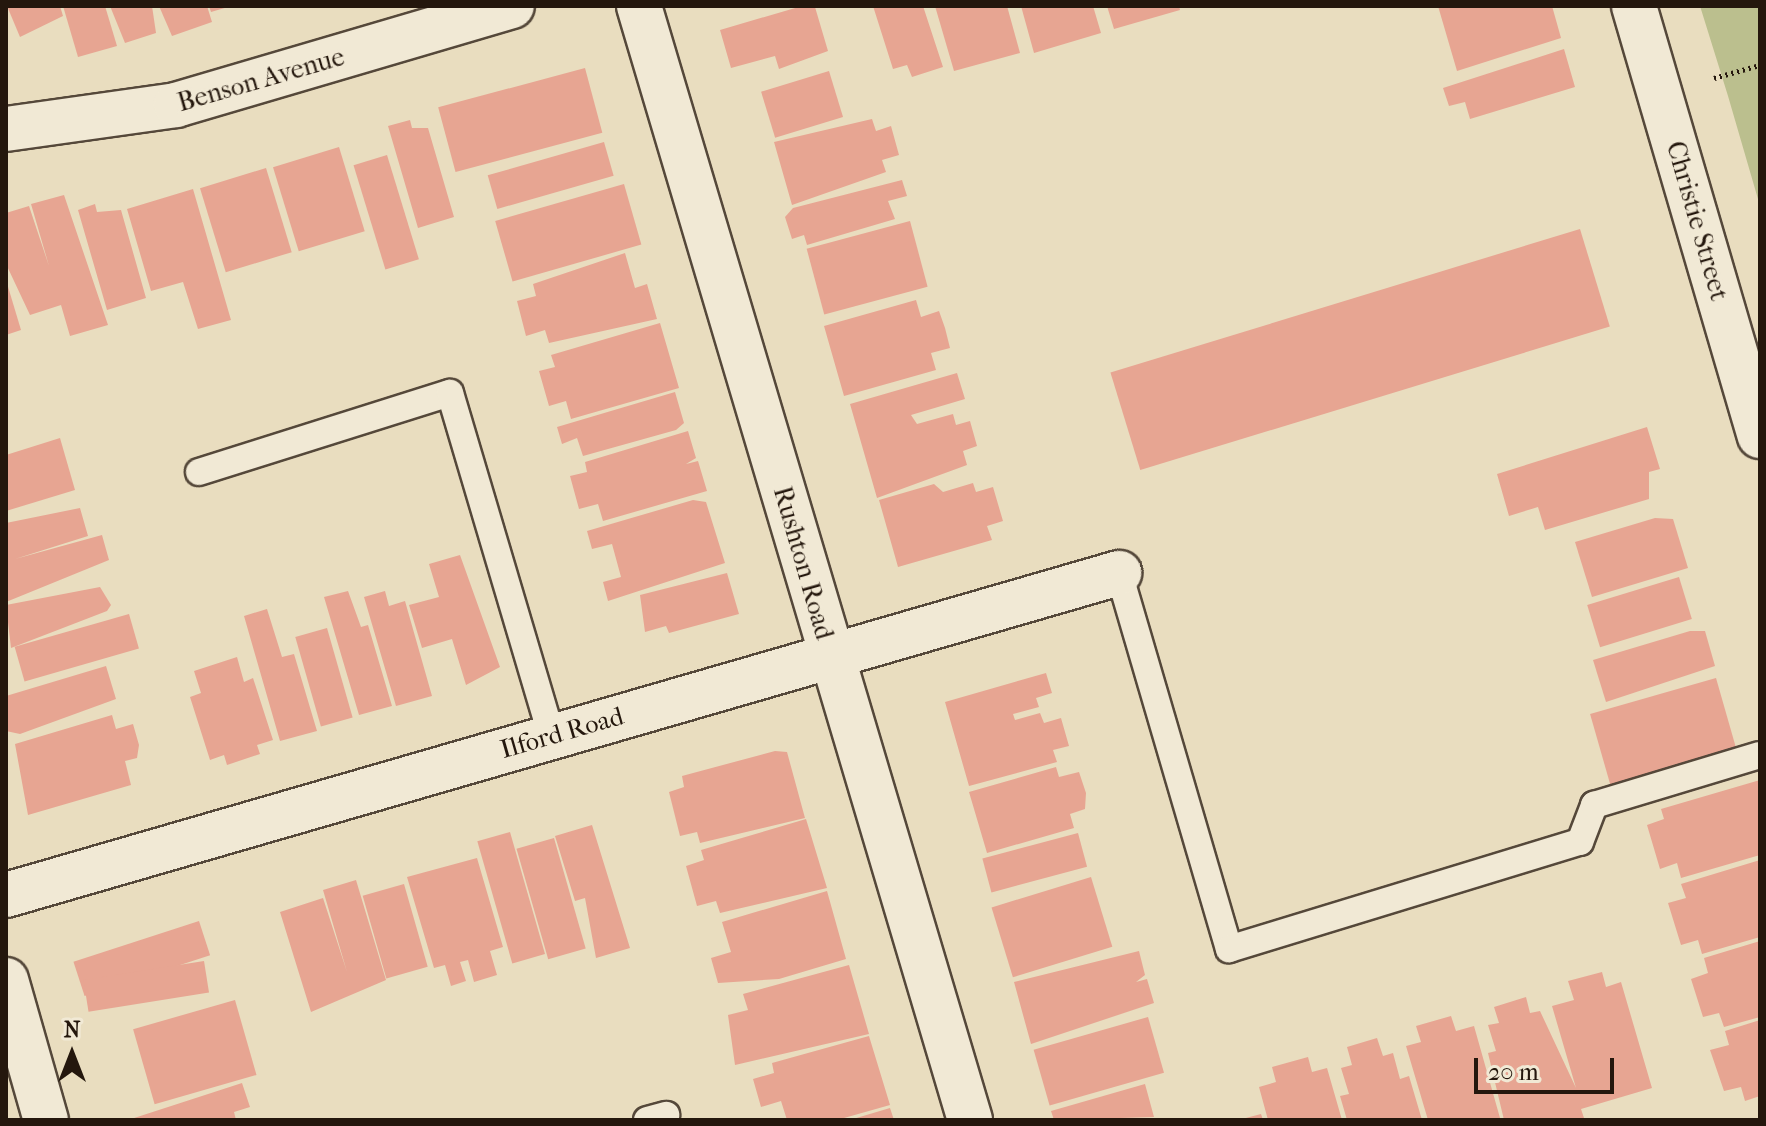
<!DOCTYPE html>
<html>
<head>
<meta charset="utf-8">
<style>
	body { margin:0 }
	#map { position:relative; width:1766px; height:1126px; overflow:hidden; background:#e9ddbf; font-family:"IM FELL French Canon",serif }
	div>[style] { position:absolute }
	.green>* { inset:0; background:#bbbf8e }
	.building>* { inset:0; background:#e7a592; transform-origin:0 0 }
	.path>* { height:5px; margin-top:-2.5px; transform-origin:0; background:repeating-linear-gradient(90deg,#24170d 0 2px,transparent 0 6px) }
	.roads { filter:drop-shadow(2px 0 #55483a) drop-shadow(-2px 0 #55483a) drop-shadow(0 2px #55483a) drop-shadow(0 -2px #55483a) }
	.lane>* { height:26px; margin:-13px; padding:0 13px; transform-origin:13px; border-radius:13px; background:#f1e9d5 }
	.street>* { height:44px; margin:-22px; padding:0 22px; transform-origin:22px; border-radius:22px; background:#f1e9d5 }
	.secondary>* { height:44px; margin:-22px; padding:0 22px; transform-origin:22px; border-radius:22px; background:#f1e9d5 }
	span { translate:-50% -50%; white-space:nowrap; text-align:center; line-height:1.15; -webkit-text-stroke:6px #f1e9d5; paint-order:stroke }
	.street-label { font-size:26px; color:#24170d }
	.frame { position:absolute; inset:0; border:8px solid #24170d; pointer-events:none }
	.north { position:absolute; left:32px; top:1014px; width:80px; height:80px; -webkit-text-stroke:6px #f1e9d5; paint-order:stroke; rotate:0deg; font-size:22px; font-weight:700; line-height:32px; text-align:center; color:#24170d }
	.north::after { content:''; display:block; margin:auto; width:28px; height:36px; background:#24170d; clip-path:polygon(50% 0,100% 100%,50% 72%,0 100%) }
	.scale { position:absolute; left:1474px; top:1058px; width:140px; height:36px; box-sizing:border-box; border:4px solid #24170d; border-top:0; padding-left:10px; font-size:24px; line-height:28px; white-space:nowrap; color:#24170d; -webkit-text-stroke:6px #f1e9d5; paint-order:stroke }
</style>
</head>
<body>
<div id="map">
	<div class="green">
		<i style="clip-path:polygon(1700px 6px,1760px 6px,1760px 206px,1728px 96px)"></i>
	</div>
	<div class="building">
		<i style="clip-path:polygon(7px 6px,60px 6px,63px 16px,20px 37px)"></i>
		<i style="clip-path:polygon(63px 6px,105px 6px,117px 46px,78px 57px)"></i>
		<i style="clip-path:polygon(110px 6px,152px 6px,156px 33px,125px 43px)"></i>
		<i style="clip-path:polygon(159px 6px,207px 6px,212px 22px,172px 36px)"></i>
		<i style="clip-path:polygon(209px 6px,228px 6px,228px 7px,211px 12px)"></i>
		<i style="clip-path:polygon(802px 6px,815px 7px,828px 51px,779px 69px,775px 56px,731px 68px,720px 30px)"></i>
		<i style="clip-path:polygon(873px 6px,923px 6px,943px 67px,912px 77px,907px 65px,893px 69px)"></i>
		<i style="clip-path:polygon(935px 6px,1007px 6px,1020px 53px,954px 71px)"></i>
		<i style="clip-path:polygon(1021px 6px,1093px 6px,1101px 33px,1034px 53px)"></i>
		<i style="clip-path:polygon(1107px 6px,1179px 6px,1180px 10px,1114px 29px)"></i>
		<i style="clip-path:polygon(1438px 6px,1552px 6px,1561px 38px,1457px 71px)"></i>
		<i style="clip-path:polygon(1564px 49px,1575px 87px,1470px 119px,1465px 102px,1449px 106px,1443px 88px)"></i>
		<i style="left:585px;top:68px;width:67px;height:152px;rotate:75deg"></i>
		<i style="left:829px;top:71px;width:48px;height:71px;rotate:73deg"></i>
		<i style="clip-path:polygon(872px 119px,876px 131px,891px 126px,899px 155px,882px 160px,886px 172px,792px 205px,774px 142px)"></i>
		<i style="clip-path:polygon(410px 120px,412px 128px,428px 128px,454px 217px,418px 228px,388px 126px)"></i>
		<i style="left:604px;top:142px;width:35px;height:121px;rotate:74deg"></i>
		<i style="left:339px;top:147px;width:88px;height:69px;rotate:73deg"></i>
		<i style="left:387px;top:155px;width:109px;height:35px;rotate:73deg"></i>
		<i style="left:266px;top:168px;width:88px;height:69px;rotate:73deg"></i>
		<i style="clip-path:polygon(902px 180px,907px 196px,888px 201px,895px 219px,807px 245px,804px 235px,792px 239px,785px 217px,793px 208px)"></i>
		<i style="left:624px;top:184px;width:63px;height:134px;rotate:74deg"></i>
		<i style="clip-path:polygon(193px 189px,231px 320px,198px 329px,183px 282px,151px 291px,127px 209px)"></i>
		<i style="clip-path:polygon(64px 195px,108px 325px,70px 336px,61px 305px,30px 315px,6px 264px,6px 213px,29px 206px,49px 266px,31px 204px)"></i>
		<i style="clip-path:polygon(95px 204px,97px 212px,121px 210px,146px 298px,107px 310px,78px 210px)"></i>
		<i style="left:910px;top:221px;width:68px;height:107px;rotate:75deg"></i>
		<i style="left:1580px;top:229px;width:102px;height:491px;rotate:73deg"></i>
		<i style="clip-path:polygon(625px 253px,635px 288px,647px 284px,657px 319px,549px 343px,545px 330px,526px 336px,517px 301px,536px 296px,533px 284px)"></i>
		<i style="clip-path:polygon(6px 280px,21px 330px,6px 335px)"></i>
		<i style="clip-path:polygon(916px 300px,921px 317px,939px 311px,945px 328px,950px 348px,931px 353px,936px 370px,844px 396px,824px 326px)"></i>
		<i style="clip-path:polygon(660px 323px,679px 388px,571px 419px,566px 401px,549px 406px,539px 371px,555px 367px,551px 355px)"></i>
		<i style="clip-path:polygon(957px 373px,965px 399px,911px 415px,917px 424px,953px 414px,956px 425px,970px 421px,977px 446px,963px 451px,967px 465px,877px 498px,850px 404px)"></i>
		<i style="clip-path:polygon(675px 392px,684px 423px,676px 430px,583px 456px,577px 438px,562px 444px,557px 427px)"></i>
		<i style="clip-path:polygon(1647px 427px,1660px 469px,1649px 472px,1649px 499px,1545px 530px,1538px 507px,1509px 516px,1497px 474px)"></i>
		<i style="clip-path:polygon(688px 431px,696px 458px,686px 464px,698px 461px,707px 491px,603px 521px,598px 504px,579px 509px,570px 476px,587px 472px,585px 462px)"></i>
		<i style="clip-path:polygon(60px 438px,75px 490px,6px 511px,6px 455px)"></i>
		<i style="clip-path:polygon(973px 483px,976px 492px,993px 487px,1003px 521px,987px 526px,992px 540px,898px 567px,879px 500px,934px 484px,943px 492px)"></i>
		<i style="clip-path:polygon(693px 500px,706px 502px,725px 563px,608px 601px,603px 582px,621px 577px,612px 544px,592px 549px,587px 531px)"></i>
		<i style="clip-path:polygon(80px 508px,88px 536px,15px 559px,102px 535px,109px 560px,6px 602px,6px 523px)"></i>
		<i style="clip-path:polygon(1655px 518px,1673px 519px,1688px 568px,1592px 597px,1575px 542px)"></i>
		<i style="clip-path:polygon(460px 555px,500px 667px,466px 685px,452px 639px,422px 648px,409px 605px,439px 597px,429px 564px)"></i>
		<i style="clip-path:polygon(727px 573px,739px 614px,669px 633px,666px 626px,645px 632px,640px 595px)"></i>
		<i style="left:1679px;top:577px;width:44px;height:96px;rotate:73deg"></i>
		<i style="clip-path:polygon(100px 587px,111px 605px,107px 611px,11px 648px,6px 605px)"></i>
		<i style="clip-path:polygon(348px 591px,361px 627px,368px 625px,392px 706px,359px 715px,324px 597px)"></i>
		<i style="clip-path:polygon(385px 591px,389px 606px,405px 601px,432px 696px,396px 706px,364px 597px)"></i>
		<i style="clip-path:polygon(267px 609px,282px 657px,294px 654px,317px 731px,280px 741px,244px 616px)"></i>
		<i style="left:129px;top:614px;width:36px;height:119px;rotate:74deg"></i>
		<i style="left:327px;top:628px;width:93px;height:33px;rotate:74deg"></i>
		<i style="clip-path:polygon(1690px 631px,1705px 631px,1715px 666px,1606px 702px,1593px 660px)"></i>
		<i style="clip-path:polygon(237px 657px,244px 682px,253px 678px,273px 740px,257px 745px,260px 754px,227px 765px,224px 755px,210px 760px,190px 697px,201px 693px,194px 671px)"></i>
		<i style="clip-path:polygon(106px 666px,116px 699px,20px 734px,6px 731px,6px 696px)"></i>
		<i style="clip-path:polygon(1046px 673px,1052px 693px,1036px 698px,1039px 707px,1013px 714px,1015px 720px,1040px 713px,1044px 723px,1061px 718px,1069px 746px,1053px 750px,1057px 762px,969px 786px,945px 702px)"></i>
		<i style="left:1716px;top:678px;width:74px;height:131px;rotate:74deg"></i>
		<i style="clip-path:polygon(112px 715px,116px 729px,133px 724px,139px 745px,137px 758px,125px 761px,131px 785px,28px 815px,15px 744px)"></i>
		<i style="clip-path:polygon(775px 751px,787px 752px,805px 818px,700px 843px,697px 832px,680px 836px,669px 792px,684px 787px,682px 776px)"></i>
		<i style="clip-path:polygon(1056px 767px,1059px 777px,1079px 772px,1086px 793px,1085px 809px,1070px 814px,1074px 828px,987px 853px,969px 792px)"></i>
		<i style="clip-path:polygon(1760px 780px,1760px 855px,1681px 878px,1677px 863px,1660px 869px,1647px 825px,1664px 819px,1661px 809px)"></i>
		<i style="clip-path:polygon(806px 819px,827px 888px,720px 913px,716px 901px,697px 906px,686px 866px,704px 860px,701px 850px)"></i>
		<i style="clip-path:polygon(592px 825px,630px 948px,596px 958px,585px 898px,575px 901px,555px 836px)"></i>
		<i style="left:510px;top:832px;width:127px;height:34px;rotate:74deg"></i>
		<i style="left:1078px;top:833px;width:35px;height:99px;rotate:75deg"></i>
		<i style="left:554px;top:838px;width:115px;height:39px;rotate:74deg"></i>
		<i style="clip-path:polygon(477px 858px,503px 947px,490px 951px,497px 975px,474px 982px,468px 960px,460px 962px,466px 981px,451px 986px,445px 965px,434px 968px,407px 877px)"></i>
		<i style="clip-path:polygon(1760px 860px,1760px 937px,1702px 954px,1698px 940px,1681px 945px,1668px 903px,1686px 898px,1681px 884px)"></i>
		<i style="left:1091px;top:877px;width:73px;height:104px;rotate:73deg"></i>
		<i style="clip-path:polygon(356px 880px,386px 980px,311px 1012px,280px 912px,323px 898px,347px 972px,323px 890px)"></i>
		<i style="left:404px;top:884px;width:86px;height:43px;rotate:74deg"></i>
		<i style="clip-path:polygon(827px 891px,846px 959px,779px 979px,718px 983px,711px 958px,731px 952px,722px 922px)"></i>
		<i style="left:199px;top:921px;width:36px;height:132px;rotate:72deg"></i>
		<i style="clip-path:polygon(1760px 941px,1760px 1017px,1724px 1027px,1719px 1013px,1703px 1017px,1691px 979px,1708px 973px,1704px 958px)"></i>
		<i style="clip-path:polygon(1139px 951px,1145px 975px,1136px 982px,1147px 979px,1154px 1003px,1031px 1044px,1014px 982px)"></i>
		<i style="left:204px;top:961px;width:32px;height:122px;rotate:81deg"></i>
		<i style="clip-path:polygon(849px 965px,869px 1034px,735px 1065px,728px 1015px,748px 1010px,743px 994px)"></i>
		<i style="clip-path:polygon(1602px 972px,1606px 987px,1621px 982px,1652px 1088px,1581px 1109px,1584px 1118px,1576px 1120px,1504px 1120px,1488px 1053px,1496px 1051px,1488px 1025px,1499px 1023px,1494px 1007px,1526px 997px,1530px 1013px,1540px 1011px,1576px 1088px,1552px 1006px,1574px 1000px,1568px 981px)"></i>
		<i style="left:235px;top:1000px;width:78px;height:106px;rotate:74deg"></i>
		<i style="clip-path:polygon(1451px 1016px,1456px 1031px,1474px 1026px,1500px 1118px,1428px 1120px,1406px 1046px,1421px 1042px,1416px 1026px)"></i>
		<i style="left:1148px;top:1017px;width:58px;height:119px;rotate:74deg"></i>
		<i style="clip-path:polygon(1760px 1020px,1760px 1096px,1745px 1101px,1741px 1087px,1724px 1091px,1710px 1050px,1729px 1045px,1725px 1031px)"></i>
		<i style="clip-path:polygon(869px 1036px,890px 1105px,837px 1120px,787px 1120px,781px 1101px,761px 1107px,753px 1079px,774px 1073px,772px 1063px)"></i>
		<i style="clip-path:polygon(1377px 1038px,1383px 1056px,1393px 1053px,1400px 1079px,1409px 1076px,1422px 1120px,1347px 1120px,1340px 1096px,1349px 1094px,1341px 1068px,1352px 1065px,1347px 1047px)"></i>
		<i style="clip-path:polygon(1308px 1057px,1312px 1072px,1327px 1068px,1342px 1120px,1268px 1120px,1259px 1087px,1276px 1082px,1272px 1067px)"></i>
		<i style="clip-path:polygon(242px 1083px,250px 1107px,234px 1112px,236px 1120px,128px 1120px)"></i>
		<i style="clip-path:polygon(1145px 1084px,1154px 1117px,1054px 1120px,1051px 1111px)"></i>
		<i style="clip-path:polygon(890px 1108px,894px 1120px,853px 1120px,853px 1119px)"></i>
		<i style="clip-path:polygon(1261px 1114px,1263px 1120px,1242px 1120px,1242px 1119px)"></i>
	</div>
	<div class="path">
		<i style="left:1714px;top:78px;width:48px;rotate:-15.8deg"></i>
	</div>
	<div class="roads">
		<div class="lane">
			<i style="left:199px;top:472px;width:263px;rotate:-17.5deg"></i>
			<i style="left:450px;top:393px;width:357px;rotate:73.5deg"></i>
			<i style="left:1119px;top:573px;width:392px;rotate:73.7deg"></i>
			<i style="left:1229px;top:949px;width:367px;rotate:-17deg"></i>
			<i style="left:1580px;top:842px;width:40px;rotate:-69deg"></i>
			<i style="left:1594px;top:805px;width:173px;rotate:-16.8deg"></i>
			<i style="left:647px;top:1120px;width:20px;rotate:-15deg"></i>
		</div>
		<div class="street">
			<i style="left:639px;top:6px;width:1162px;rotate:73.45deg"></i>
			<i style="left:6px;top:129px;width:172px;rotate:-8deg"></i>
			<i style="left:176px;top:105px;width:350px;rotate:-16.4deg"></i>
			<i style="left:6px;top:895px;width:1159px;rotate:-16.14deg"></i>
			<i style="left:6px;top:980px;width:146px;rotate:74.1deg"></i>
		</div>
		<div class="secondary">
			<i style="left:1634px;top:6px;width:448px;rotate:73.7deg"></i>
		</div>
	</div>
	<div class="street-label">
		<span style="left:261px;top:80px;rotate:-16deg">Benson Avenue</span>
		<span style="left:1697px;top:221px;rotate:74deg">Christie Street</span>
		<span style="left:803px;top:563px;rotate:74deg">Rushton Road</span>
		<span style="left:562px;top:733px;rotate:-16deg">Ilford Road</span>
	</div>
	<div class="frame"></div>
	<div class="north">N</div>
	<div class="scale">20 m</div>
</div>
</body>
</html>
